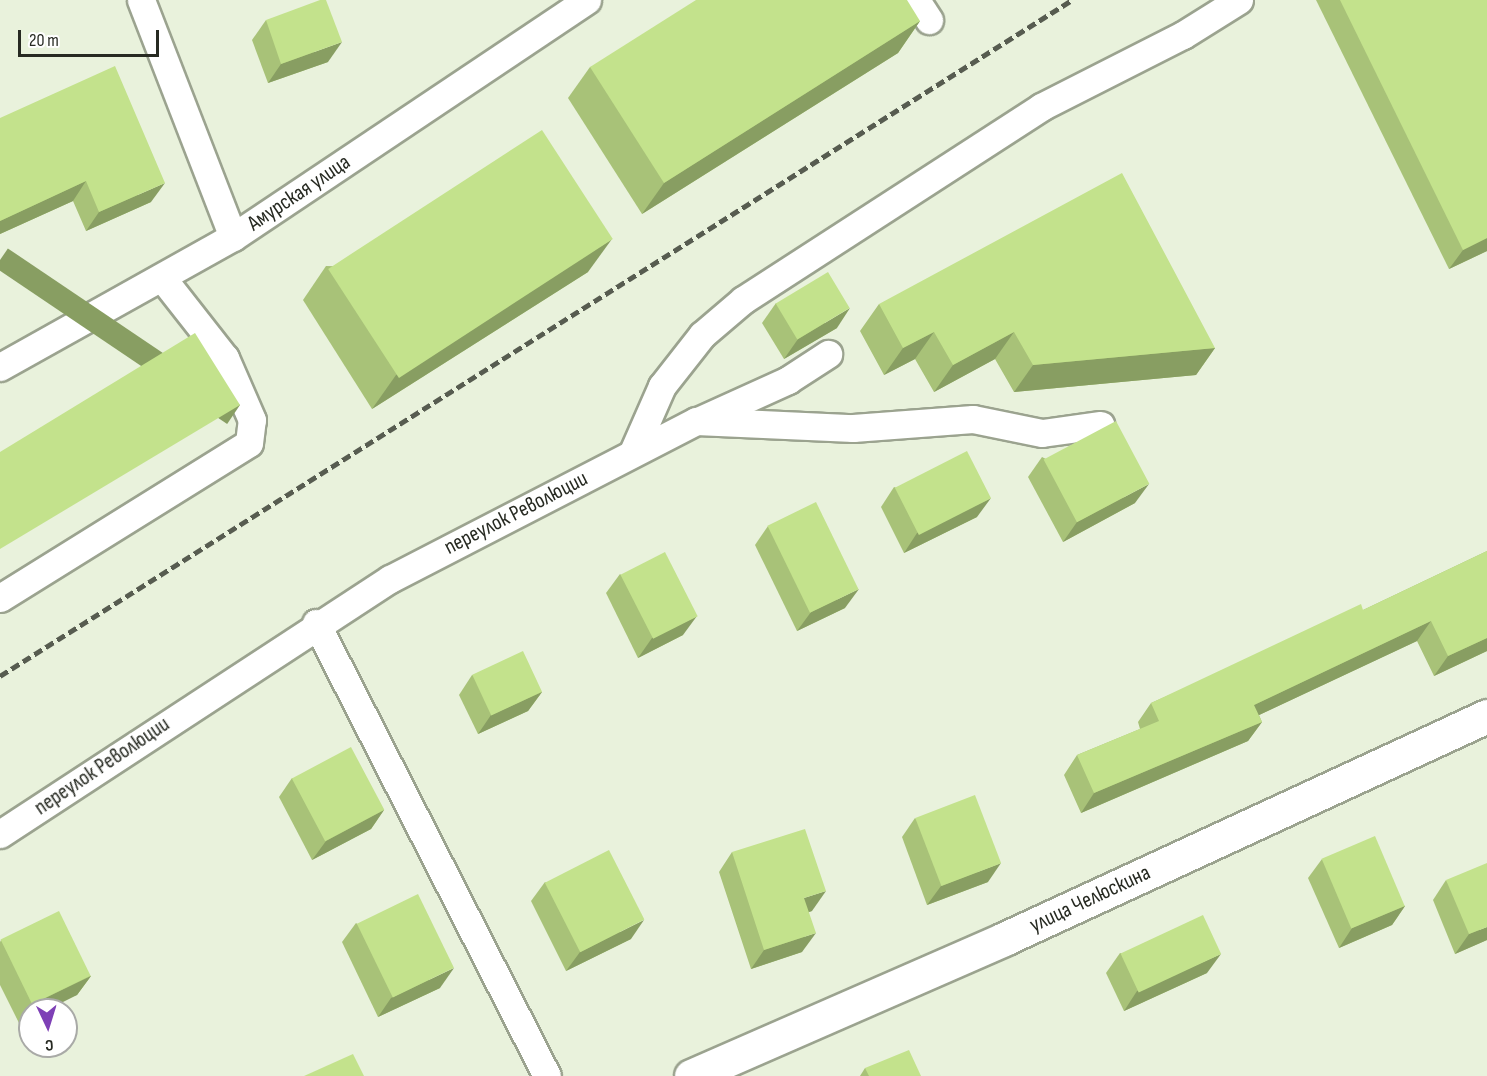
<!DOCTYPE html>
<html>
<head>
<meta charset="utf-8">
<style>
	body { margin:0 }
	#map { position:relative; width:1487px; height:1076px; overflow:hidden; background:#e9f2dc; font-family:"Sofia Sans Condensed",sans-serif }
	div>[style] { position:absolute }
	.roads { filter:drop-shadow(2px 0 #9ba38f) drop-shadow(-2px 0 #9ba38f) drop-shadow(0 2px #9ba38f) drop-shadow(0 -2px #9ba38f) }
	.lane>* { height:27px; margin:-13.5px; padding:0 13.5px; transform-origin:13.5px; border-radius:13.5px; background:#fff }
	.street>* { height:33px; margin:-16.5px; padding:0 16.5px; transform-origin:16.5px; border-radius:16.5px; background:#fff }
	.rail>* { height:4.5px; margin-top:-2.25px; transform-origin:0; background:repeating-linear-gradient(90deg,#575c50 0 9px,transparent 0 13.5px) }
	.wall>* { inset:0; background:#a8c278 }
	.shaded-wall>* { inset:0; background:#889e62; transform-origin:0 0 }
	.building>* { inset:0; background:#c3e28c; transform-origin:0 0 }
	span { translate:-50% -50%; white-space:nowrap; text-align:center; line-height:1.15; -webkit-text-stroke:4.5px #fff; paint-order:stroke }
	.street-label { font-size:22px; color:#272a22 }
	.north { position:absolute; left:18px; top:998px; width:60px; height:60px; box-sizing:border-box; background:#fff; border:2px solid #a9aaa7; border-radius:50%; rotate:176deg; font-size:16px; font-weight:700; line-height:24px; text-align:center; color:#272a22 }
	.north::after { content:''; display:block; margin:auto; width:21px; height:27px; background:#7e40b6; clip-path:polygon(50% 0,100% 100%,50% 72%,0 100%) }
	.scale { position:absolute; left:18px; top:30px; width:141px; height:27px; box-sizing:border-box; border:3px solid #272a22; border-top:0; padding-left:8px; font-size:18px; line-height:21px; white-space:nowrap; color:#272a22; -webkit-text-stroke:4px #fff; paint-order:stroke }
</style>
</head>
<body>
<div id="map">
	<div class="roads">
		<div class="lane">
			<i style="left:141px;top:0;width:254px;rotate:68.8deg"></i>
			<i style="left:916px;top:0;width:24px;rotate:57deg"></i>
			<i style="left:0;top:367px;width:267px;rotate:-29.2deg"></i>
			<i style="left:233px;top:237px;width:426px;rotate:-33.8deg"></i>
			<i style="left:700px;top:420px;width:97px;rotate:-24.4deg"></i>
			<i style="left:788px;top:380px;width:48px;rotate:-33deg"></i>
			<i style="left:633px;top:452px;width:72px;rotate:-66.3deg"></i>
			<i style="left:662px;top:386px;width:65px;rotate:-51.9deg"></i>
			<i style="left:702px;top:335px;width:54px;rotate:-40.5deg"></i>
			<i style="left:743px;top:300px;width:355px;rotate:-32.9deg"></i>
			<i style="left:1041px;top:107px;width:159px;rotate:-26.9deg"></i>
			<i style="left:1183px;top:35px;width:66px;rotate:-32deg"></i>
			<i style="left:0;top:598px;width:293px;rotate:-31.9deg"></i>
			<i style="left:249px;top:443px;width:23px;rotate:-83deg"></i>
			<i style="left:252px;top:420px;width:68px;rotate:-113.5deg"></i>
			<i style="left:225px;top:358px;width:100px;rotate:-128.1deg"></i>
			<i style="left:316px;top:623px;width:508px;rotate:62.98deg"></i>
			<i style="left:0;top:834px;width:466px;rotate:-33.2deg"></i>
			<i style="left:390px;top:579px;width:344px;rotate:-27.3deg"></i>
			<i style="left:696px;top:421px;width:157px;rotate:2.6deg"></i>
			<i style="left:853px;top:428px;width:120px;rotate:-4.3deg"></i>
			<i style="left:973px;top:419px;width:70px;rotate:11.5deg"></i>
			<i style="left:1042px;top:433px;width:59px;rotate:-7.9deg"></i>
		</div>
		<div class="street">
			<i style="left:691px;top:1076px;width:342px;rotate:-23.6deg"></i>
			<i style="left:1004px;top:939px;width:532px;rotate:-24.78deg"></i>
		</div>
	</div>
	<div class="rail">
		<i style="left:0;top:676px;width:1267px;rotate:-32.24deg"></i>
	</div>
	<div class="wall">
		<i style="clip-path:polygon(1316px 0,1487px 0,1487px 251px,1449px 269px)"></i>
		<i style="clip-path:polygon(266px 20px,328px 62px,268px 83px,252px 40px)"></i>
		<i style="clip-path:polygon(920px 21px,898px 53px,642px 214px,568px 98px,590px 67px)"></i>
		<i style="clip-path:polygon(0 118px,151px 202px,86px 231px,73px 201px,0 234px)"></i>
		<i style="clip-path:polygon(326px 266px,588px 272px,372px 409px,303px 300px)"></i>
		<i style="clip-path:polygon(776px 303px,837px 328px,784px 359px,762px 323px)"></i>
		<i style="clip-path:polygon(879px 304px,1215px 348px,1196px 375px,1014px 392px,995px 359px,934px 392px,915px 359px,884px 375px,860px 331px)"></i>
		<i style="clip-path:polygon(1042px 457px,1135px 503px,1063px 542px,1028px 477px)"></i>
		<i style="clip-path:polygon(894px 487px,977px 517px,904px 553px,881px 507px)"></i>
		<i style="clip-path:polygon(768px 526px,845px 608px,797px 631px,755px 545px)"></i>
		<i style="clip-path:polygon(1487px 551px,1487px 651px,1434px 676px,1417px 641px,1259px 715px,1262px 722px,1248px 741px,1081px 813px,1064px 775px,1077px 755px,1140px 729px,1138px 722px,1151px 703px,1363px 610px)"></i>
		<i style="clip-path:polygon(620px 574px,683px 635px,638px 658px,606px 593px)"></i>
		<i style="clip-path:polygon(472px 675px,542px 692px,528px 711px,478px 734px,459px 695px)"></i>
		<i style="clip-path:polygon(292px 778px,384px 810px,371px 829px,312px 860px,279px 797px)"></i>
		<i style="clip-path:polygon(915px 818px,988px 882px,927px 905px,902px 837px)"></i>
		<i style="clip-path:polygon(732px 852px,812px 911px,809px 912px,802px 952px,751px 969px,719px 872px)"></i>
		<i style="clip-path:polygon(1322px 859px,1405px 906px,1392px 925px,1339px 948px,1308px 878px)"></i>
		<i style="clip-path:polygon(1446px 880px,1487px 940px,1455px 954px,1433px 900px)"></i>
		<i style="clip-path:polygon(545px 882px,631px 939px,566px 971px,531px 901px)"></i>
		<i style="clip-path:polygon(356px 923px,440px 988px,378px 1017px,342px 942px)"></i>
		<i style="clip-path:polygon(1px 940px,91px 976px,77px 995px,30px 1010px,30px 1018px,19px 1023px,0 985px,0 942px)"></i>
		<i style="clip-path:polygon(1120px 953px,1207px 973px,1124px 1011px,1106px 973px)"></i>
		<i style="clip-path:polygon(865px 1068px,921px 1076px,860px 1076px)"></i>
	</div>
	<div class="shaded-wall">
		<i style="clip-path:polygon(920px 21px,898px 53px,642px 214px,664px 183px)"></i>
		<i style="clip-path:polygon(342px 42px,328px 62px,268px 83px,281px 64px)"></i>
		<i style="clip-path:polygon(86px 181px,73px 201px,0 234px,0 221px)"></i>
		<i style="clip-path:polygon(165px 183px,151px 202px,86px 231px,99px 212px)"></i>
		<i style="clip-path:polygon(1487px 238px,1487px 251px,1449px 269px,1463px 250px)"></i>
		<i style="clip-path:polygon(612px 239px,588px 272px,372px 409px,396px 375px)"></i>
		<i style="clip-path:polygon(850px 308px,837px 328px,784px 359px,798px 339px)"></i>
		<i style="clip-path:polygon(934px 332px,915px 359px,884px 375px,903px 348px)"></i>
		<i style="clip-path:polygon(1014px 332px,995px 359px,934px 392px,953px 365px)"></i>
		<i style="clip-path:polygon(1215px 348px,1196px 375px,1014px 392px,1033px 365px)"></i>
		<i style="left:240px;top:405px;width:23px;height:280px;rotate:124deg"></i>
		<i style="clip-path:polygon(1149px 484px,1135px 503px,1063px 542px,1077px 522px)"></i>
		<i style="clip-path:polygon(991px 498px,977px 517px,904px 553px,917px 533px)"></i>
		<i style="clip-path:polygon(859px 589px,845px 608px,797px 631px,811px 612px)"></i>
		<i style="clip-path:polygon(697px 616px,683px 635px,638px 658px,652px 638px)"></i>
		<i style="clip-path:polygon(1431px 621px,1417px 641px,1240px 724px,1254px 705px)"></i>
		<i style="clip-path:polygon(1487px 638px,1487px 651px,1434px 676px,1448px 656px)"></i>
		<i style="clip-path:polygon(542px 692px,528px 711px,478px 734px,491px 715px)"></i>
		<i style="clip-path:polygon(1262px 722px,1248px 741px,1081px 813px,1094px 793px)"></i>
		<i style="clip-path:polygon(384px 810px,371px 829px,312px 860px,326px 841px)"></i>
		<i style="clip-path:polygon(1001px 863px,988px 882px,927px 905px,941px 886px)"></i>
		<i style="clip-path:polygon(826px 891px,812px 911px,790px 918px,804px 898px)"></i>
		<i style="clip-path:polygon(1405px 906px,1392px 925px,1339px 948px,1352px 928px)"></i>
		<i style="clip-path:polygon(644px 920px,631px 939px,566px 971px,580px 952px)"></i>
		<i style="clip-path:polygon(1487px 927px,1487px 940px,1455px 954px,1469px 934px)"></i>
		<i style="clip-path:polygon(816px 933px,802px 952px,751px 969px,764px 950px)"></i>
		<i style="clip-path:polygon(1221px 954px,1207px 973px,1124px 1011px,1137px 991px)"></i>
		<i style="clip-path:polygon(454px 968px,440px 988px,378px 1017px,391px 998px)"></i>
		<i style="clip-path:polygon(91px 976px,77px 995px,47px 1010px,30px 1010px,30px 1018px,19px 1023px,33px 1004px)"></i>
	</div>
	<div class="building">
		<i style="clip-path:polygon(320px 0,326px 0,342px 42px,281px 64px,266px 20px)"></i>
		<i style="clip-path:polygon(696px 0,907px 0,920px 21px,664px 183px,590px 67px)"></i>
		<i style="clip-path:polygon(1340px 0,1487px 0,1487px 238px,1463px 250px)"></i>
		<i style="clip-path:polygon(115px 66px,165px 183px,99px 212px,86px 181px,0 221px,0 118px)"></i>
		<i style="left:542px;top:130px;width:130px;height:255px;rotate:57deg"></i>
		<i style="clip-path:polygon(1122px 173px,1215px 348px,1033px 365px,1014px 332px,953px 365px,934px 332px,903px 348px,879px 304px)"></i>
		<i style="left:828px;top:272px;width:42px;height:61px;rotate:59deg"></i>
		<i style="clip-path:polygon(195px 333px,240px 405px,0 549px,0 452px)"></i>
		<i style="left:1116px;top:421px;width:71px;height:82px;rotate:62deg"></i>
		<i style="left:967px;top:451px;width:53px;height:81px;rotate:63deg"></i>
		<i style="left:816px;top:502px;width:97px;height:54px;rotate:64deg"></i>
		<i style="clip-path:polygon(1487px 551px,1487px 638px,1448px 656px,1431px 621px,1254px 705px,1262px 722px,1094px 793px,1077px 755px,1159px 721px,1151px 703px,1361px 604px,1363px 610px)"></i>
		<i style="left:665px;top:552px;width:72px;height:50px;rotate:63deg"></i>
		<i style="left:523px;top:651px;width:45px;height:56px;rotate:65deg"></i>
		<i style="left:351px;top:747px;width:71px;height:67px;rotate:62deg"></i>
		<i style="left:975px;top:795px;width:73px;height:64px;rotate:69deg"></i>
		<i style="clip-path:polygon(805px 829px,826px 891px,804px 898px,816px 933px,764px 950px,732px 852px)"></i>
		<i style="left:1375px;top:836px;width:76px;height:58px;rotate:67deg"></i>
		<i style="left:609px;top:850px;width:78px;height:72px;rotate:63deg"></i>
		<i style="clip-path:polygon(1487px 863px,1487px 927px,1469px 934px,1446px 880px)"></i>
		<i style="left:418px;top:894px;width:82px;height:68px;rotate:64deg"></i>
		<i style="left:59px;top:911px;width:72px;height:65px;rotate:64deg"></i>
		<i style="left:1203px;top:915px;width:43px;height:91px;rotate:65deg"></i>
		<i style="clip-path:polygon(909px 1050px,921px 1076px,869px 1076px,865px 1068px)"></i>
		<i style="clip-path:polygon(353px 1054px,364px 1076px,304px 1076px)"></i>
	</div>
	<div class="street-label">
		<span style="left:299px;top:193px;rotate:-34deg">Амурская улица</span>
		<span style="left:516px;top:513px;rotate:-27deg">переулок Революции</span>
		<span style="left:102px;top:766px;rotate:-34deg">переулок Революции</span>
		<span style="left:1090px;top:899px;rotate:-25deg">улица Челюскина</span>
	</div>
	<div class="north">С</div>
	<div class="scale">20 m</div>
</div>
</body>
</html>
